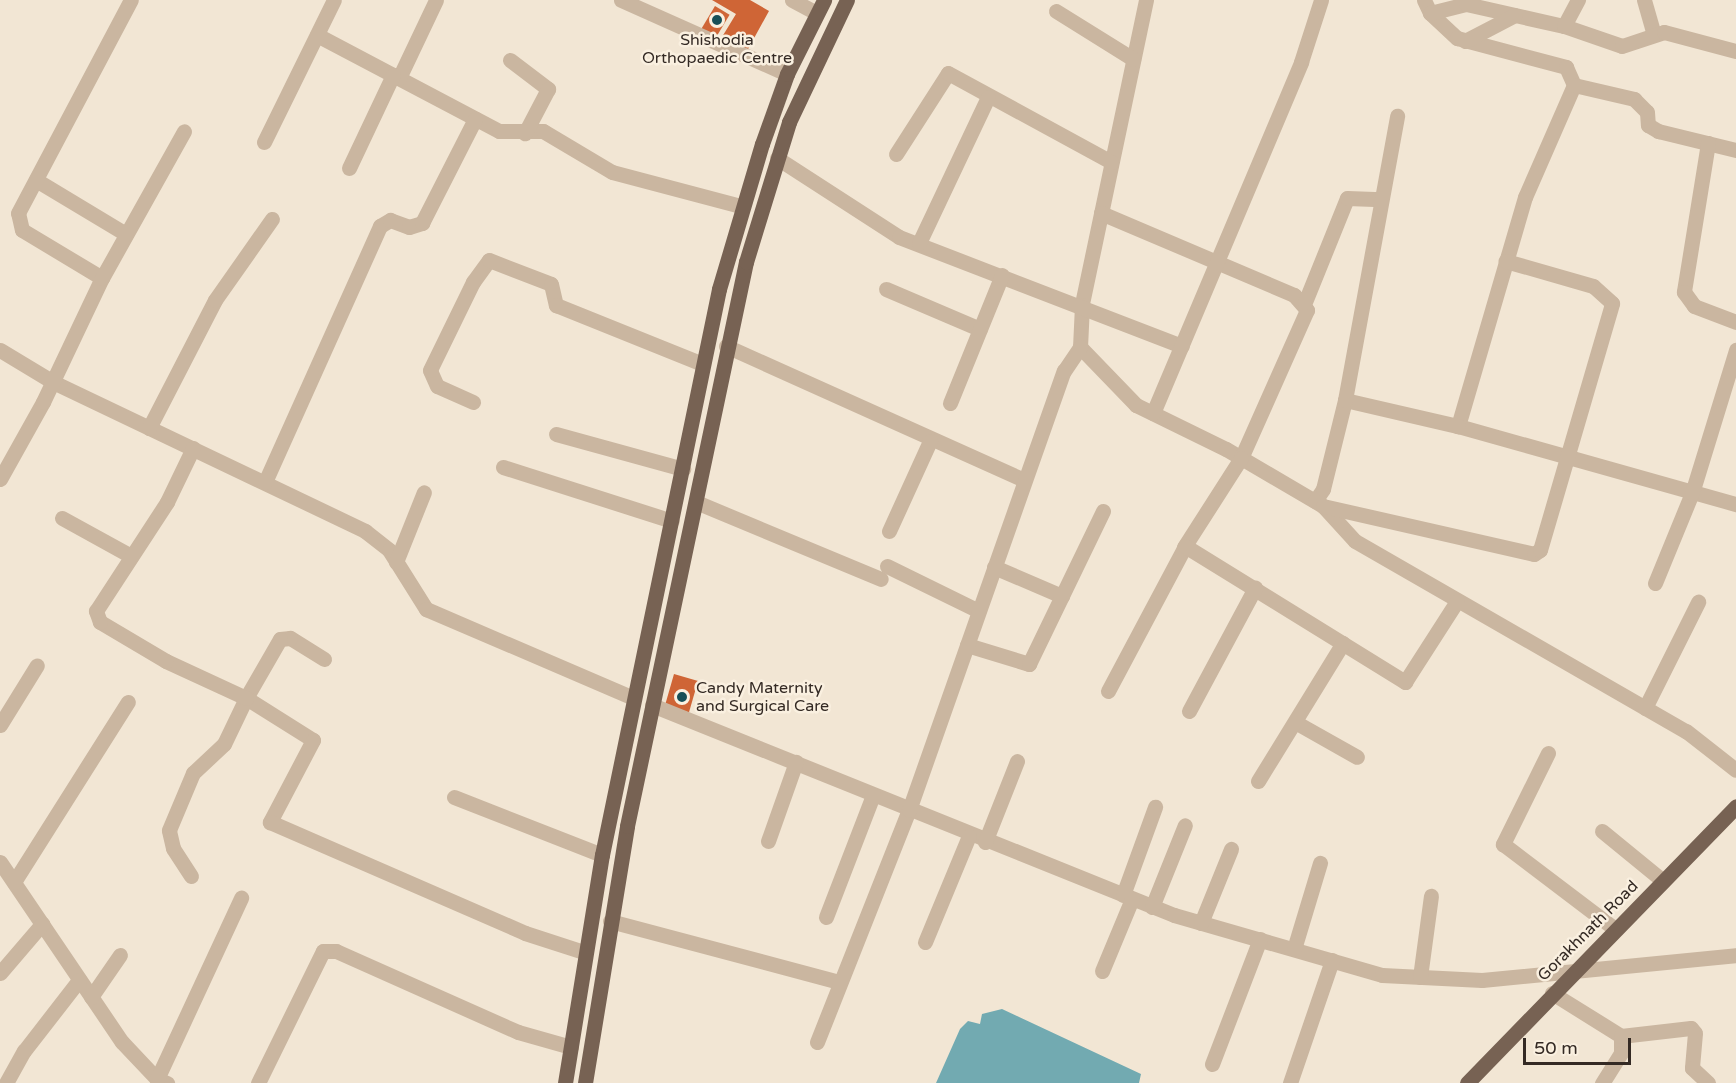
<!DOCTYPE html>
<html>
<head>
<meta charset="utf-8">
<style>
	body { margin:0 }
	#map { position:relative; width:1736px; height:1083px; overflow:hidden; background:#f2e6d4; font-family:"Varela Round",sans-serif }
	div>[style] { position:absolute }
	.water>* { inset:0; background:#72aab1 }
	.building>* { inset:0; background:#cf6536; transform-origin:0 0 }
	.minor>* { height:15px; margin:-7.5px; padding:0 7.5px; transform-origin:7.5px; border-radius:7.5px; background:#cab6a0 }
	.major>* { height:15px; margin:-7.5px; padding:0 7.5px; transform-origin:7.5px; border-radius:7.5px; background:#776253 }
	.dots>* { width:16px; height:16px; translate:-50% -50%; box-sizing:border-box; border:3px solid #faf0e0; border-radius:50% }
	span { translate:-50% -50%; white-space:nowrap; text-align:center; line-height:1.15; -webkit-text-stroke:5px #faf0e0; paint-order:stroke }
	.poi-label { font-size:16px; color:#342a24 }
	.left { translate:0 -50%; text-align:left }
	.street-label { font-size:16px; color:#342a24 }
	.scale { position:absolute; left:1523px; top:1038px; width:108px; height:27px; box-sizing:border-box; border:3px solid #342a24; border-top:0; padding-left:8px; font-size:18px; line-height:21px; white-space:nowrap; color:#342a24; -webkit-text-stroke:4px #faf0e0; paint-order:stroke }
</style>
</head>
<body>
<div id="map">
	<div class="water">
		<i style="clip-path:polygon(1002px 1009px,1141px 1074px,1139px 1083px,936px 1083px,960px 1029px,968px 1021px,980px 1024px,982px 1014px)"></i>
	</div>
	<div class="building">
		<i style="clip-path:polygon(712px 0,750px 0,769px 11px,747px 51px,722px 37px,736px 14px)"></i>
		<i style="left:715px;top:6px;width:17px;height:27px;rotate:31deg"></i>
		<i style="left:674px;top:674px;width:25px;height:33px;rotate:16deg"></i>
	</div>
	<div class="minor">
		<i style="left:621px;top:0;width:182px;rotate:24deg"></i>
		<i style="left:792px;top:0;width:27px;rotate:28deg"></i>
		<i style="left:1146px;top:0;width:312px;rotate:101.9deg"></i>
		<i style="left:1082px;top:305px;width:42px;rotate:92.7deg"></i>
		<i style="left:1080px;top:347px;width:81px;rotate:46deg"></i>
		<i style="left:1136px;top:405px;width:100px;rotate:26.1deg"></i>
		<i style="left:1226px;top:449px;width:113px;rotate:30.4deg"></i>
		<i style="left:1323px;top:506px;width:47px;rotate:47.6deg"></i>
		<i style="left:1355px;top:541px;width:382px;rotate:29.9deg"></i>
		<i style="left:1686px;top:731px;width:63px;rotate:38deg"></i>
		<i style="left:1424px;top:0;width:14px;rotate:65deg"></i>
		<i style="left:1430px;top:13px;width:37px;rotate:43deg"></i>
		<i style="left:1457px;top:38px;width:113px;rotate:14.9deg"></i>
		<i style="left:1566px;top:67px;width:20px;rotate:66deg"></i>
		<i style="left:1574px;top:85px;width:122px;rotate:113.6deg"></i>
		<i style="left:1525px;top:197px;width:239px;rotate:106.3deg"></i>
		<i style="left:1458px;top:426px;width:289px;rotate:15.7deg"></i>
		<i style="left:1644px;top:0;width:35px;rotate:74deg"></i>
		<i style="left:1056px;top:11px;width:91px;rotate:31.9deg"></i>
		<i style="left:1430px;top:13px;width:37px;rotate:-14deg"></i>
		<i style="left:1466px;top:4px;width:100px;rotate:12.7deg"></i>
		<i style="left:1564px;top:26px;width:61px;rotate:19deg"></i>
		<i style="left:1622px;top:46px;width:44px;rotate:-18.4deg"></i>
		<i style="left:1664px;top:32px;width:74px;rotate:14.8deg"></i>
		<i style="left:1564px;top:26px;width:30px;rotate:-62deg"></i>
		<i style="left:317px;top:35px;width:206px;rotate:27.8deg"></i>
		<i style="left:499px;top:131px;width:44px"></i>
		<i style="left:543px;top:131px;width:80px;rotate:30.7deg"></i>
		<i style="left:612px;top:172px;width:133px;rotate:14.8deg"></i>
		<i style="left:1465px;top:41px;width:56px;rotate:-27.5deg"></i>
		<i style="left:510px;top:60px;width:48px;rotate:37.3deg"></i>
		<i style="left:548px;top:89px;width:50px;rotate:117.6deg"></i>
		<i style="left:399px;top:78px;width:86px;rotate:-64.6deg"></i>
		<i style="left:1574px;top:85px;width:62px;rotate:13.1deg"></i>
		<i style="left:1634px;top:99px;width:18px;rotate:45deg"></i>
		<i style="left:1647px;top:112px;width:13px;rotate:86deg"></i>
		<i style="left:1648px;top:125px;width:12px;rotate:31deg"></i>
		<i style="left:1658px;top:131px;width:80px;rotate:13.7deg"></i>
		<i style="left:264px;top:142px;width:158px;rotate:-63.8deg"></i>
		<i style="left:1708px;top:143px;width:151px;rotate:99.2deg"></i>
		<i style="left:1684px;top:292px;width:17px;rotate:54deg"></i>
		<i style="left:1694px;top:306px;width:45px;rotate:20.9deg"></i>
		<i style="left:896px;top:154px;width:96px;rotate:-57.3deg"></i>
		<i style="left:948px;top:73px;width:186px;rotate:28.6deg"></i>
		<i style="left:777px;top:158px;width:145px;rotate:32.9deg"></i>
		<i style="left:899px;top:237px;width:303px;rotate:21.1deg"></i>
		<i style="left:349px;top:168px;width:103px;rotate:-64.7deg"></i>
		<i style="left:36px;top:180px;width:105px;rotate:31deg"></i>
		<i style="left:1101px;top:213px;width:210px;rotate:23deg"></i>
		<i style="left:1294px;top:295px;width:20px;rotate:49deg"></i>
		<i style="left:1307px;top:310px;width:162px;rotate:114deg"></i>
		<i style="left:1241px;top:458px;width:106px;rotate:122.6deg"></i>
		<i style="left:919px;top:243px;width:161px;rotate:-64.7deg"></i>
		<i style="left:102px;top:278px;width:93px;rotate:-149deg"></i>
		<i style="left:22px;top:230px;width:17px;rotate:-103deg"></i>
		<i style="left:18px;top:213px;width:241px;rotate:-62.1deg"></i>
		<i style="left:886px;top:289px;width:102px;rotate:23.1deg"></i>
		<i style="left:1305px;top:302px;width:112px;rotate:-68deg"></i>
		<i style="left:1347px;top:198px;width:34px;rotate:2deg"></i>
		<i style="left:726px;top:346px;width:327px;rotate:24.2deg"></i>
		<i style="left:0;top:350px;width:62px;rotate:31.1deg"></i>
		<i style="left:53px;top:382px;width:346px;rotate:25.5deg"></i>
		<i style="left:365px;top:531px;width:31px;rotate:38deg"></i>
		<i style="left:389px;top:550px;width:70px;rotate:57.9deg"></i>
		<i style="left:426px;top:609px;width:226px;rotate:23.2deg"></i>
		<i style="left:1345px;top:400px;width:116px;rotate:13deg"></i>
		<i style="left:473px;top:402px;width:39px;rotate:-156deg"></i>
		<i style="left:437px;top:386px;width:17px;rotate:-114deg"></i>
		<i style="left:430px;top:370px;width:98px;rotate:-64deg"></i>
		<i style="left:473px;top:282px;width:27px;rotate:-54deg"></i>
		<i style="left:489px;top:260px;width:66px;rotate:21.2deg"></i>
		<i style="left:551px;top:284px;width:22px;rotate:77deg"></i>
		<i style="left:556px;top:305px;width:158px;rotate:21.9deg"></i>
		<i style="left:950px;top:403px;width:138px;rotate:-67.9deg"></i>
		<i style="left:1153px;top:413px;width:381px;rotate:-67.1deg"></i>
		<i style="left:1301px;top:62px;width:65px;rotate:-72.1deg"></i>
		<i style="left:149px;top:428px;width:144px;rotate:-62.7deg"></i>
		<i style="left:215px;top:300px;width:99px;rotate:-54.9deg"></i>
		<i style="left:556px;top:434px;width:132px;rotate:15.4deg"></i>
		<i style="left:503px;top:467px;width:177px;rotate:17.7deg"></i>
		<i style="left:0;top:479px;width:88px;rotate:-60.8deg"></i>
		<i style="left:43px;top:402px;width:137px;rotate:-64.6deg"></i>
		<i style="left:102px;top:278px;width:168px;rotate:-60.8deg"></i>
		<i style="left:265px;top:482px;width:281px;rotate:-65.8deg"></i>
		<i style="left:380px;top:226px;width:12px;rotate:-31deg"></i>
		<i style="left:390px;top:220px;width:20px;rotate:20deg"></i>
		<i style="left:409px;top:227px;width:14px;rotate:-17deg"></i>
		<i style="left:422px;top:223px;width:117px;rotate:-63deg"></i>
		<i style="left:1315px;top:501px;width:14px;rotate:-56deg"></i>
		<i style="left:1323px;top:489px;width:92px;rotate:-76.1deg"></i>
		<i style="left:1345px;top:400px;width:289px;rotate:-79.6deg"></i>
		<i style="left:696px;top:502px;width:200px;rotate:22.6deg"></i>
		<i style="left:1323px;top:506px;width:216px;rotate:12.8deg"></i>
		<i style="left:1534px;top:554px;width:7px;rotate:-34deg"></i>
		<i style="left:1540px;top:550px;width:257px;rotate:-73.7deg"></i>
		<i style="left:1612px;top:303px;width:25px;rotate:-138deg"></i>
		<i style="left:1593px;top:286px;width:91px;rotate:-164deg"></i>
		<i style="left:62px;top:518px;width:79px;rotate:28.8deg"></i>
		<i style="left:889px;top:531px;width:99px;rotate:-65.5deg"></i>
		<i style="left:396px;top:562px;width:75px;rotate:-68.2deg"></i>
		<i style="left:887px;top:566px;width:102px;rotate:26.1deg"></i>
		<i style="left:994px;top:567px;width:74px;rotate:23.1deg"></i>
		<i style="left:1655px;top:583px;width:97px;rotate:-67.7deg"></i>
		<i style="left:1692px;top:493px;width:150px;rotate:-72.9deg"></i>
		<i style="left:967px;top:645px;width:65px;rotate:17deg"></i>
		<i style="left:1029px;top:664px;width:170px;rotate:-64.2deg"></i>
		<i style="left:324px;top:659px;width:40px;rotate:-148deg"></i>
		<i style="left:290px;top:638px;width:10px;rotate:174deg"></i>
		<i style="left:280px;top:639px;width:68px;rotate:120deg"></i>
		<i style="left:246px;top:698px;width:79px;rotate:32.1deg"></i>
		<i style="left:313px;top:740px;width:93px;rotate:117.7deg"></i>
		<i style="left:270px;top:822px;width:278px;rotate:23.5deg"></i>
		<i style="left:525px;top:933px;width:62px;rotate:17.9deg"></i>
		<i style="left:1108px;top:691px;width:164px;rotate:-62deg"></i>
		<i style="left:1185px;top:546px;width:259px;rotate:31.7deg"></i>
		<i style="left:1405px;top:682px;width:96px;rotate:-57.3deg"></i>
		<i style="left:652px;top:705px;width:563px;rotate:21.91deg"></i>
		<i style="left:1174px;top:915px;width:216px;rotate:16.1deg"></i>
		<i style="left:1382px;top:975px;width:100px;rotate:2.9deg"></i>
		<i style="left:1482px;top:980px;width:255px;rotate:-5.6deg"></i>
		<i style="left:1645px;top:708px;width:119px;rotate:-63.4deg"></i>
		<i style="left:1189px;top:711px;width:140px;rotate:-61.8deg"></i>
		<i style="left:1295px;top:722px;width:71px;rotate:29.4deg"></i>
		<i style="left:0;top:725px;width:70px;rotate:-58.3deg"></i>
		<i style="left:1548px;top:753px;width:102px;rotate:116.3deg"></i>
		<i style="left:1503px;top:844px;width:141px;rotate:37.2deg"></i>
		<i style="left:1258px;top:781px;width:162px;rotate:-58.4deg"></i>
		<i style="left:454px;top:797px;width:159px;rotate:21.4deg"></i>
		<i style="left:1602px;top:831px;width:79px;rotate:39.3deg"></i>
		<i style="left:768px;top:841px;width:84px;rotate:-70.5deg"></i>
		<i style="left:985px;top:842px;width:87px;rotate:-68.4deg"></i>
		<i style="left:0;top:862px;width:217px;rotate:55.9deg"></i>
		<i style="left:122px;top:1042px;width:51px;rotate:46.6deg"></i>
		<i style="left:157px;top:1079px;width:11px;rotate:22deg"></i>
		<i style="left:191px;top:876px;width:33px;rotate:-123deg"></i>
		<i style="left:173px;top:848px;width:18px;rotate:-103deg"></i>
		<i style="left:169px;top:830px;width:62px;rotate:-67.2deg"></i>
		<i style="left:193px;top:773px;width:42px;rotate:-43.1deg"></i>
		<i style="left:224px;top:744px;width:51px;rotate:-64.4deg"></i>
		<i style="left:246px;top:698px;width:88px;rotate:-155.2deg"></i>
		<i style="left:166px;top:661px;width:77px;rotate:-149.4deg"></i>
		<i style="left:100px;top:622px;width:12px;rotate:-110deg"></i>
		<i style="left:96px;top:611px;width:130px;rotate:-56.9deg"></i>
		<i style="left:167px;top:502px;width:60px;rotate:-64.3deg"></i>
		<i style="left:14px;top:882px;width:213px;rotate:-57.7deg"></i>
		<i style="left:1123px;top:895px;width:94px;rotate:-70deg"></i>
		<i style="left:1152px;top:907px;width:88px;rotate:-68.1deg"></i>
		<i style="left:826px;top:917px;width:131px;rotate:-68.9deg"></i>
		<i style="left:610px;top:921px;width:238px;rotate:14.9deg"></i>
		<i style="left:1201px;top:923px;width:80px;rotate:-67.9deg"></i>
		<i style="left:925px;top:942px;width:115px;rotate:-67.5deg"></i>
		<i style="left:1294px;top:949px;width:90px;rotate:-73.2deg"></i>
		<i style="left:1102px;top:971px;width:78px;rotate:-67.4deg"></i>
		<i style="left:0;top:973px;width:65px;rotate:-49.4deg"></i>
		<i style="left:1420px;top:977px;width:82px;rotate:-82.3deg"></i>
		<i style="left:1552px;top:993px;width:81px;rotate:31.9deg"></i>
		<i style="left:1621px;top:1036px;width:17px;rotate:90deg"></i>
		<i style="left:1621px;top:1053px;width:36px;rotate:122deg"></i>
		<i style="left:91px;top:997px;width:51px;rotate:-55.4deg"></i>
		<i style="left:1621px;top:1036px;width:70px;rotate:-6.5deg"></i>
		<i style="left:1691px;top:1028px;width:6px;rotate:51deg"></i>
		<i style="left:1695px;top:1033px;width:35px;rotate:95deg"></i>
		<i style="left:1692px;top:1068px;width:22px;rotate:43deg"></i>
		<i style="left:817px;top:1042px;width:250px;rotate:-68.4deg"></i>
		<i style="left:909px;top:810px;width:466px;rotate:-70.6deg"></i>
		<i style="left:1064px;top:371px;width:29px;rotate:-56deg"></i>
		<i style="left:1212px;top:1064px;width:134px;rotate:-69deg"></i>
		<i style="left:157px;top:1079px;width:200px;rotate:-65.1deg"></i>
		<i style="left:6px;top:1083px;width:37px;rotate:-61deg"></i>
		<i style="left:24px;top:1051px;width:90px;rotate:-52.2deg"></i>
		<i style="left:258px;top:1083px;width:147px;rotate:-63.8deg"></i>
		<i style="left:323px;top:951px;width:13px"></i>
		<i style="left:336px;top:951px;width:199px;rotate:24deg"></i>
		<i style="left:518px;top:1032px;width:55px;rotate:15.8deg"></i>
		<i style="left:1290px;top:1083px;width:130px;rotate:-71.1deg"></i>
	</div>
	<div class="major">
		<i style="left:565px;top:1083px;width:231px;rotate:-80.8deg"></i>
		<i style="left:602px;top:855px;width:578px;rotate:-78.32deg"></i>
		<i style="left:719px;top:289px;width:151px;rotate:-73.5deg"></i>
		<i style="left:762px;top:144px;width:74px;rotate:-70.3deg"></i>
		<i style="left:787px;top:74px;width:83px;rotate:-63.4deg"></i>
		<i style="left:585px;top:1083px;width:260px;rotate:-80.7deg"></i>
		<i style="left:627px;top:826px;width:576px;rotate:-78.09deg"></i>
		<i style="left:746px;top:262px;width:146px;rotate:-72.9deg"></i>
		<i style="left:789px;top:122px;width:135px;rotate:-64.6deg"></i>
		<i style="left:1467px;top:1083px;width:386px;rotate:-45.8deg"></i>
	</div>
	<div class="dots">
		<i style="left:717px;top:20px;background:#174f57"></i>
		<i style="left:682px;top:697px;background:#174f57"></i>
	</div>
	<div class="poi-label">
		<span style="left:717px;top:49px">Shishodia<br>Orthopaedic Centre</span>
		<span class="left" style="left:696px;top:697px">Candy Maternity<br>and Surgical Care</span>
	</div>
	<div class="street-label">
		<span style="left:1588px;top:931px;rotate:-45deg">Gorakhnath Road</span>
	</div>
	<div class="scale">50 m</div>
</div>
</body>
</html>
